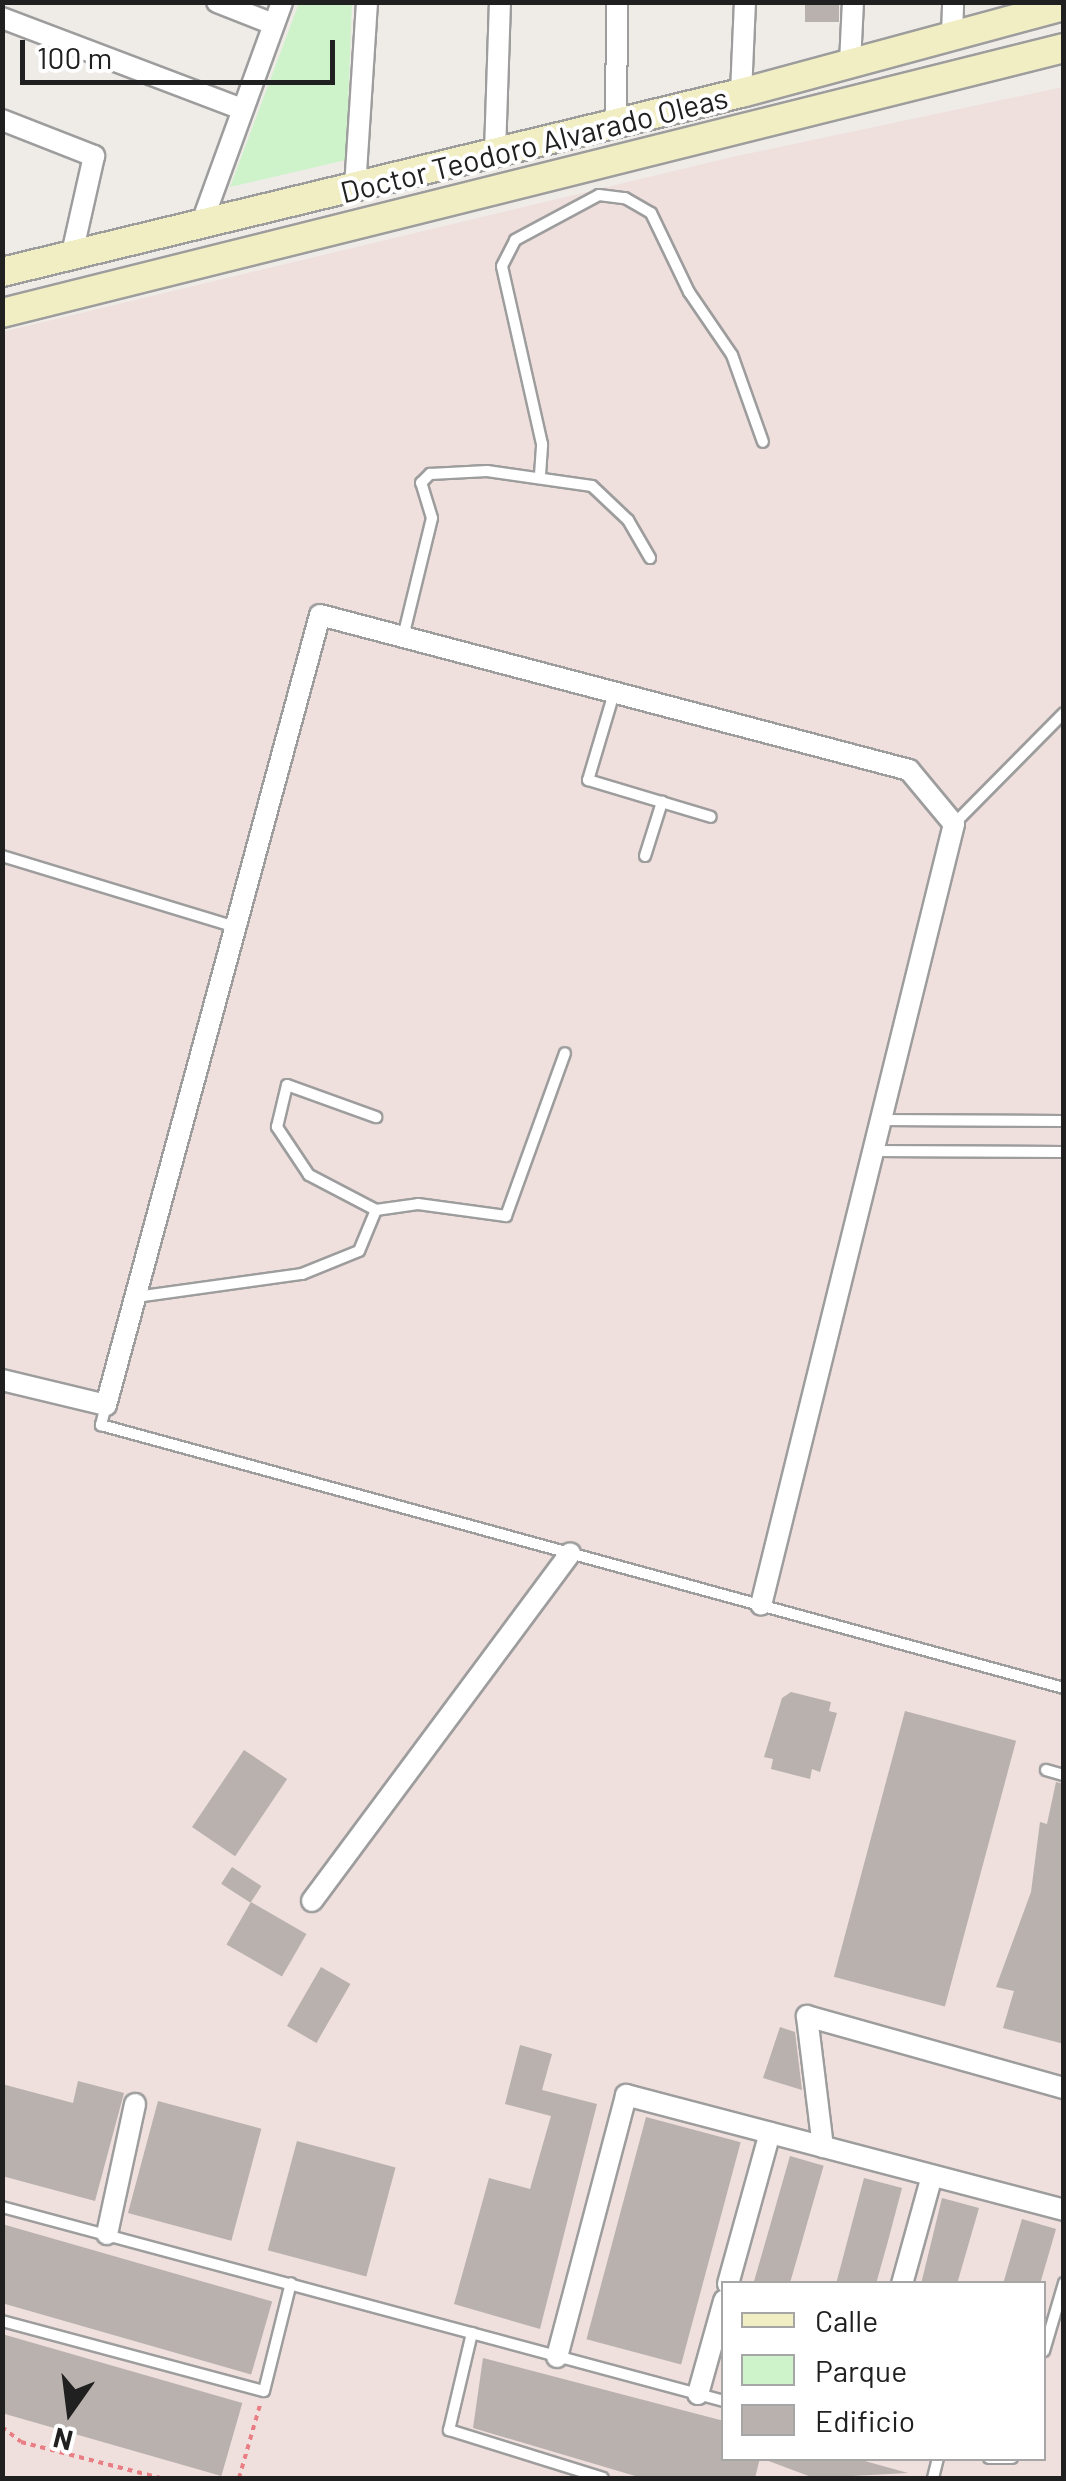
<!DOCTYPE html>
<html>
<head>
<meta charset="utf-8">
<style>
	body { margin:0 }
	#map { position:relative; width:1066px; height:2481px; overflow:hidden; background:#efece8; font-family:Barlow,sans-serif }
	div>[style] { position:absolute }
	.military>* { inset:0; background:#efdfdd }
	.park>* { inset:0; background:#cef3cb }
	.building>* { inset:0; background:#b8b1ae; transform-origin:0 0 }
	.path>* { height:4px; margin-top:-2px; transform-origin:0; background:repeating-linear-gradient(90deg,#e97f84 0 5px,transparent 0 10px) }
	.roads { filter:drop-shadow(2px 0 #9d9d9d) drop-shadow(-2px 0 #9d9d9d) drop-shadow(0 2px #9d9d9d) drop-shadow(0 -2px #9d9d9d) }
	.service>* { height:10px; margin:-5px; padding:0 5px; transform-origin:5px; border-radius:5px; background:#fff }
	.minor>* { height:20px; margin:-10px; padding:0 10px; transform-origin:10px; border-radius:10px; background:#fff }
	.secondary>* { height:28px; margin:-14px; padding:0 14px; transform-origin:14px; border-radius:14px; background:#f2eec3 }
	span { translate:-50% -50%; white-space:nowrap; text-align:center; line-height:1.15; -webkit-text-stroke:8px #fff; paint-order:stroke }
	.street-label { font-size:30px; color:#202020 }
	.frame { position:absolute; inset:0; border:5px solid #202020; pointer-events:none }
	.legend { position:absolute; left:721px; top:2281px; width:325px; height:180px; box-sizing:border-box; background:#fff; border:2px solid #a6a6a6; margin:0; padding:12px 18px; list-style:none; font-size:30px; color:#202020 }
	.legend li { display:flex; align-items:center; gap:20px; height:50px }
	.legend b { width:50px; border:2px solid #a6a6a6 }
	.north { position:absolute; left:20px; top:2361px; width:100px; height:100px; -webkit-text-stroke:8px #fff; paint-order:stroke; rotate:194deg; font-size:28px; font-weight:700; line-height:40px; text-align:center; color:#202020 }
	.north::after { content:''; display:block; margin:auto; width:35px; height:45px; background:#202020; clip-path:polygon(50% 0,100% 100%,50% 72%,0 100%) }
	.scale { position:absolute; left:20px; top:40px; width:315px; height:45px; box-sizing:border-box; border:5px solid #202020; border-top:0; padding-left:12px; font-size:30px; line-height:35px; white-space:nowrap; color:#202020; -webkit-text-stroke:8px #fff; paint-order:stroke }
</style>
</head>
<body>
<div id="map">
	<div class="military">
		<i style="clip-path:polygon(evenodd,1063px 87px,1063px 2478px,3px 2478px,2px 332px,732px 157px,1063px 87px,724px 2284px,1044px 2284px,1044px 2458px,724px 2458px,724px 2284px)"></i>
	</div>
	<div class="park">
		<i style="clip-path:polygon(299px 3px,352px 3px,346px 160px,230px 187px)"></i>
	</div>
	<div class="building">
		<i style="left:805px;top:2px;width:34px;height:20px"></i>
		<i style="clip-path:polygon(791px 1692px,831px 1702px,829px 1711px,837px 1713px,820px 1772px,812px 1769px,810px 1779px,771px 1769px,773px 1759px,764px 1757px,782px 1698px)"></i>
		<i style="left:905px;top:1711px;width:115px;height:275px;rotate:15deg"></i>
		<i style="left:244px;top:1750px;width:52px;height:93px;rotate:34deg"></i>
		<i style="clip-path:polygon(1056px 1782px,1064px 1784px,1064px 2044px,1003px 2028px,1014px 1991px,996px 1987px,1031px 1892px,1040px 1822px,1047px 1824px)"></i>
		<i style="left:232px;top:1867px;width:35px;height:20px;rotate:33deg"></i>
		<i style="left:251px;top:1902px;width:64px;height:49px;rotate:30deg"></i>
		<i style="left:321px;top:1967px;width:34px;height:68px;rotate:30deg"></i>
		<i style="clip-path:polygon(780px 2027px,795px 2032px,802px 2090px,763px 2078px)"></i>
		<i style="clip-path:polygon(520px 2045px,552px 2054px,542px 2090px,597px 2104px,540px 2329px,454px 2304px,489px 2178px,530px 2189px,551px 2116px,505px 2104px)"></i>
		<i style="clip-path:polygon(78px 2081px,124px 2093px,95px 2201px,2px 2176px,2px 2084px,73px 2103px)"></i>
		<i style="left:158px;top:2101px;width:107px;height:116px;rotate:15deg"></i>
		<i style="left:646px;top:2117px;width:98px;height:230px;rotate:15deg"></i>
		<i style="left:297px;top:2141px;width:102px;height:113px;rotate:15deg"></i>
		<i style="left:790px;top:2156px;width:35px;height:133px;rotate:16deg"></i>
		<i style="clip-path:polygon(864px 2178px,902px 2188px,888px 2241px,876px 2284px,836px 2284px)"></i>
		<i style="clip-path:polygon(942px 2198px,979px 2208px,957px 2284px,921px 2284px)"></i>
		<i style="clip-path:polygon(1022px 2219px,1056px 2229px,1040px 2284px,1003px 2284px)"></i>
		<i style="left:2px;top:2224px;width:281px;height:76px;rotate:16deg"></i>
		<i style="left:2px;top:2334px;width:250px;height:76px;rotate:16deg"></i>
		<i style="clip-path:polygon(483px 2358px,724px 2421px,724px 2458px,760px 2458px,755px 2478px,642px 2478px,473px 2428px)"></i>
		<i style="clip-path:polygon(761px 2458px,854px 2458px,908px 2473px,814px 2478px)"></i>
	</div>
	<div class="path">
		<i style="left:2px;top:2427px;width:24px;rotate:38deg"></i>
		<i style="left:21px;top:2442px;width:144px;rotate:14.5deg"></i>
		<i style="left:239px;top:2478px;width:76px;rotate:-74deg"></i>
	</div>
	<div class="roads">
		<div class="service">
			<i style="left:540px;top:475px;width:31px;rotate:-86deg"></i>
			<i style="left:542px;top:444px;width:182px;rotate:-102.7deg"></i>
			<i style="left:502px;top:266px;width:29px;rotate:-63deg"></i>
			<i style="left:515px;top:240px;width:95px;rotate:-28.2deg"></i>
			<i style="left:599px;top:195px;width:26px;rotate:7deg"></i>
			<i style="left:625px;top:198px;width:30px;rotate:30deg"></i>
			<i style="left:651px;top:213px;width:88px;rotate:64.3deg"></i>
			<i style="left:689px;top:292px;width:76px;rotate:55.7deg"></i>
			<i style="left:732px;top:355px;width:92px;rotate:70.4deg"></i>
			<i style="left:403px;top:637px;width:122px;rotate:-76.3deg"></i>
			<i style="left:432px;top:518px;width:37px;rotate:-107deg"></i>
			<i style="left:421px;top:483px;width:13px;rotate:-45deg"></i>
			<i style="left:430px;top:474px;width:57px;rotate:-3deg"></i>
			<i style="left:487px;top:471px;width:106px;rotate:8.1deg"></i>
			<i style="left:592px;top:486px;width:50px;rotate:43.4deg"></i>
			<i style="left:628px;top:520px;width:44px;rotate:59.9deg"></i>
			<i style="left:614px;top:693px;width:91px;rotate:106.6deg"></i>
			<i style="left:588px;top:780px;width:128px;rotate:16.7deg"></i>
			<i style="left:954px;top:824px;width:156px;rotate:-45.3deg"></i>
			<i style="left:2px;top:856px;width:245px;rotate:16.9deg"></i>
			<i style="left:645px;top:856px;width:57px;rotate:-72.5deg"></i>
			<i style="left:880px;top:1120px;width:184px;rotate:0.3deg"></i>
			<i style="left:875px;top:1151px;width:189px;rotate:0.3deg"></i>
			<i style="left:376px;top:1210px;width:42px;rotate:-8.1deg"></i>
			<i style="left:418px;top:1204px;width:89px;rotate:7.8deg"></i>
			<i style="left:506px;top:1216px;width:173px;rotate:-70.1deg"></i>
			<i style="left:136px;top:1297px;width:168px;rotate:-7.9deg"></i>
			<i style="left:302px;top:1274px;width:61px;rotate:-22deg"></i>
			<i style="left:359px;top:1251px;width:44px;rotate:-67.5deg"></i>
			<i style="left:376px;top:1210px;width:76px;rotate:-152.4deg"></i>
			<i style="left:309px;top:1175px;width:58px;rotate:-123.7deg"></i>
			<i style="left:277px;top:1127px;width:43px;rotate:-76.6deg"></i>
			<i style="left:287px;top:1085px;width:95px;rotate:19.8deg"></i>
			<i style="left:106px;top:1405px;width:21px;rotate:104deg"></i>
			<i style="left:101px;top:1425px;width:998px;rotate:15.28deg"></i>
			<i style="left:1046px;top:1770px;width:19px;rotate:16deg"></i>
			<i style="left:2px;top:2207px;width:748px;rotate:15.04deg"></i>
			<i style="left:2px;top:2321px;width:271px;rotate:15deg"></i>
			<i style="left:264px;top:2391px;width:111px;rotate:-76deg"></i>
			<i style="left:472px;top:2333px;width:100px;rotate:103.3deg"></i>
			<i style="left:449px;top:2430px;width:161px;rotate:17.3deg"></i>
			<i style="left:1044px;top:2351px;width:71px;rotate:-73.6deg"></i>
			<i style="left:989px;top:2458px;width:23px"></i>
			<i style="left:933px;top:2478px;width:21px;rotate:-76deg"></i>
		</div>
		<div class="minor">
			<i style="left:217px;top:2px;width:60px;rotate:21.4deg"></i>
			<i style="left:2px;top:18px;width:254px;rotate:20.8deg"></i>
			<i style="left:952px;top:35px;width:33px;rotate:-88deg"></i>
			<i style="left:850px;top:63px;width:61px;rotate:-87.2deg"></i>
			<i style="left:741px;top:93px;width:91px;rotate:-87.5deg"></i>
			<i style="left:2px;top:120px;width:99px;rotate:21.4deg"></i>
			<i style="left:94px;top:156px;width:100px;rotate:102.7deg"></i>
			<i style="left:616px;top:124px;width:122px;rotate:-89.5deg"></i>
			<i style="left:495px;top:152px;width:150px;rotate:-88.1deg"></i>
			<i style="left:355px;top:188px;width:186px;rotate:-86.3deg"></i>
			<i style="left:201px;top:225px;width:237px;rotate:-70deg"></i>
			<i style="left:2px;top:1380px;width:107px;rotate:13.5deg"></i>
			<i style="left:106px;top:1405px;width:818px;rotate:-74.84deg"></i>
			<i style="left:320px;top:615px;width:609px;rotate:14.74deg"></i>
			<i style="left:909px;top:770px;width:70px;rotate:50.2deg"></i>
			<i style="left:954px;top:824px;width:804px;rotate:103.88deg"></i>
			<i style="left:312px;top:1901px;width:433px;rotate:-53.4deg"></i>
			<i style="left:823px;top:2147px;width:132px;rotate:-97deg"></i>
			<i style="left:807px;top:2016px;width:267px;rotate:15.7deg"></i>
			<i style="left:107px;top:2234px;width:133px;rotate:-77.8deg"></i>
			<i style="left:728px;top:2284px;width:157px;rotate:-74.5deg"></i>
			<i style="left:902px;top:2284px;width:112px;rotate:-74.5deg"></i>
			<i style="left:557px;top:2357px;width:271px;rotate:-75.2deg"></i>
			<i style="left:626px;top:2095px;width:453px;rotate:14.7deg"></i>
			<i style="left:698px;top:2394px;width:97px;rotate:-74.4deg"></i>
		</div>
		<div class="secondary">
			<i style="left:2px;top:272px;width:760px;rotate:-13.62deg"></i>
			<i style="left:741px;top:93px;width:335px;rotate:-15.1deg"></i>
			<i style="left:2px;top:313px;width:1095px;rotate:-14.01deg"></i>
		</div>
	</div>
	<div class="street-label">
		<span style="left:534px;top:144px;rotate:-14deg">Doctor Teodoro Alvarado Oleas</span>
	</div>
	<div class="frame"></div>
	<ul class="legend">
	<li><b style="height:12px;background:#f2eec3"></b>Calle</li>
	<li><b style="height:28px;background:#cef3cb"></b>Parque</li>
	<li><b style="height:28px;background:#b8b1ae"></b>Edificio</li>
	</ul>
	<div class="north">N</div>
	<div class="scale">100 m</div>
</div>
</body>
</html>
